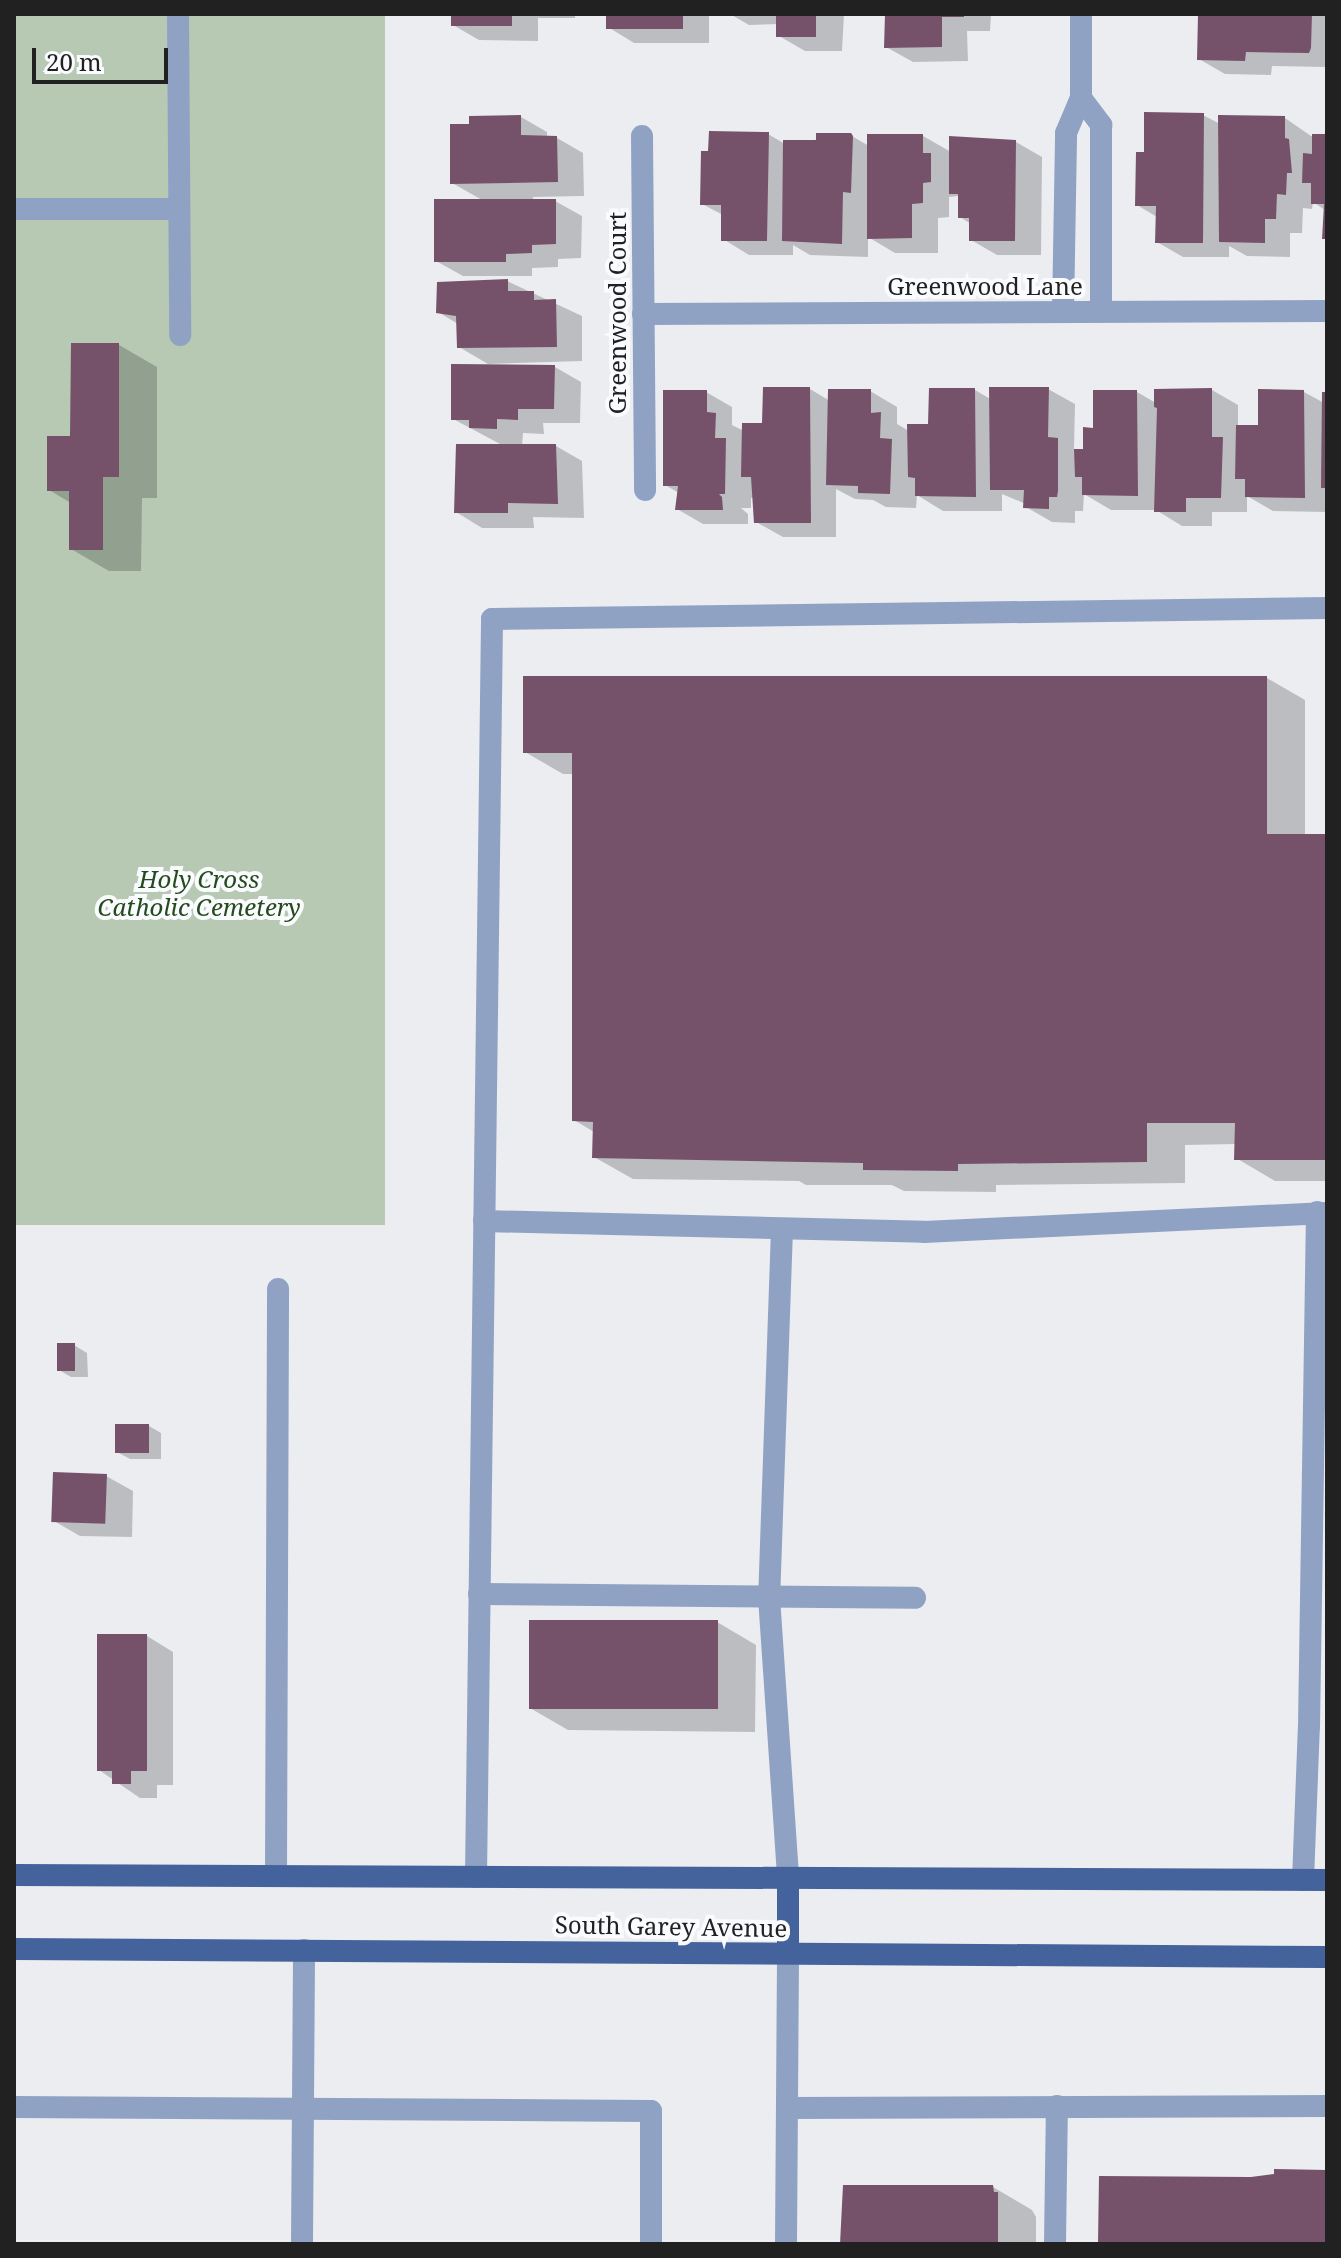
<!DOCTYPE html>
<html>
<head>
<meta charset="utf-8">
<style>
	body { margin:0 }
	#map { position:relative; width:1341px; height:2258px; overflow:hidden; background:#ecedf0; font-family:"Noto Serif",serif }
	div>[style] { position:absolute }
	.green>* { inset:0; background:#b7c8b3; transform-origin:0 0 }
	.shadow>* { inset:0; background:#0003 }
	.building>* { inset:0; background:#755269; transform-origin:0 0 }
	.service>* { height:22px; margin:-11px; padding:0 11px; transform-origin:11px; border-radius:11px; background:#90a2c4 }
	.minor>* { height:22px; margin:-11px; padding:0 11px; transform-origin:11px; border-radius:11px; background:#90a2c4 }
	.primary>* { height:22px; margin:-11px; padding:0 11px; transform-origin:11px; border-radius:11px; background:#44629c }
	span { translate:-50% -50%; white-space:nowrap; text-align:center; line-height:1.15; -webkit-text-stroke:8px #fafbfe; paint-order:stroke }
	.street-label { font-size:24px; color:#212122 }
	.park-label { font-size:24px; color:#244b1b; font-style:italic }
	.frame { position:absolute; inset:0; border:16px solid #212122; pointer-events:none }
	.scale { position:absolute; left:32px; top:48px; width:136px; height:36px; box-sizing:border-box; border:4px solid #212122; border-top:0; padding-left:10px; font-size:24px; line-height:28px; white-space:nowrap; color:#212122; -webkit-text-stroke:6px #fafbfe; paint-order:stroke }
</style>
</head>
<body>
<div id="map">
	<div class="green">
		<i style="left:14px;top:14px;width:371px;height:1211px"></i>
	</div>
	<div class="shadow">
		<i style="clip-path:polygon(452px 14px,575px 14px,575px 18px,538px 18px,538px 41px,479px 40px,453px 25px)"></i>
		<i style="clip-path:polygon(608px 14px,709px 14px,709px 43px,634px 43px,608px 27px)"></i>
		<i style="clip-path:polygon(730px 14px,844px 14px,842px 51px,805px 51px,779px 36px,778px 24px,749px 25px)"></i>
		<i style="clip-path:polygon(886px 14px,991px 14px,990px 31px,967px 31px,968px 61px,913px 62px,886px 47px)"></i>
		<i style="clip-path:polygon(1200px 14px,1327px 14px,1327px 67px,1272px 66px,1271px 75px,1225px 74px,1199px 59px)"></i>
		<i style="clip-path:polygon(1203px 115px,1220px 124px,1285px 118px,1311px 136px,1327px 136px,1327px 240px,1324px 238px,1325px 210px,1313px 202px,1312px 209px,1303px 208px,1302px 233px,1290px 233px,1290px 257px,1247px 256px,1229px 246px,1229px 257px,1183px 257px,1157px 242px,1157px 217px,1137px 205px,1146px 154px)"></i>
		<i style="clip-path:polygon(521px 117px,547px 132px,547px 137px,557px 138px,583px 153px,584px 196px,533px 197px,533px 201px,555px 201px,582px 216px,581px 258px,558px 259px,558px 267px,532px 268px,532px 276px,463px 276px,436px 261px,484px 201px,452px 183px,471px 126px)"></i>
		<i style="clip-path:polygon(768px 134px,785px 144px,850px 135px,869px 146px,923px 136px,951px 152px,1016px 142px,1042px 157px,1041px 255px,997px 255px,971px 240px,971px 224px,960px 217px,958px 196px,949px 197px,949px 217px,938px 218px,938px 253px,895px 253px,868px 237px,868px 257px,810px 255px,793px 245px,793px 255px,749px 255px,723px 239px,723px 215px,702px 204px)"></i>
		<i style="clip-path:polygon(507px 281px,582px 316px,582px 361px,488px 364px,459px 347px,458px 324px,438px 312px)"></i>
		<i style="clip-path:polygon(119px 345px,157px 367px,157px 498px,142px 498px,141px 571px,109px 571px,71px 549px,71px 503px,49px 490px)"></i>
		<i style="clip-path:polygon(555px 367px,581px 382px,580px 423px,543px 423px,544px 434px,523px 433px,522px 446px,556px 446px,582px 461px,584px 518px,533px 517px,534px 528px,482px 528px,456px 512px,504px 446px,453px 419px)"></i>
		<i style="clip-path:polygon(810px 389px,830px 401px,870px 391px,897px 407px,897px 424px,909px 431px,930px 426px,975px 390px,992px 400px,1048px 389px,1075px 404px,1074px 449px,1085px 451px,1095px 430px,1137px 392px,1156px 403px,1212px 390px,1238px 405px,1238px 427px,1260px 427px,1304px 392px,1324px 403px,1327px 394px,1327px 512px,1273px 511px,1247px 496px,1247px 512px,1212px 512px,1212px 526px,1182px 526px,1156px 510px,1111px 510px,1084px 494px,1083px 511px,1075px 511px,1075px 523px,1052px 522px,1026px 507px,1026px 504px,1002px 494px,1002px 511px,943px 511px,917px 495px,916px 508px,886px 507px,873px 500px,855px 499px,836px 489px,836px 537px,783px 537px,756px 522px,754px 498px,751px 498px,751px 508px,741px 508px,748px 514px,748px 524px,703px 524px,677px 509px,679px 493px,665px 485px,706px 392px,732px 407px,732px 425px,744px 431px,764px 425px)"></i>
		<i style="clip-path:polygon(1267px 678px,1305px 700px,1305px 836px,1327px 836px,1327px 1181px,1275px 1181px,1236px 1158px,1236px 1144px,1185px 1145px,1185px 1183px,996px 1185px,996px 1192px,904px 1191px,892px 1185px,806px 1185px,799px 1181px,633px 1179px,594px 1157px,594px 1132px,574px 1120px,574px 774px,563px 774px,525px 752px)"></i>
		<i style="clip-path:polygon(74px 1345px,87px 1353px,88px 1377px,71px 1377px,59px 1370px)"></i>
		<i style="clip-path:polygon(149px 1426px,161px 1433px,161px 1459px,130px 1459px,117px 1452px)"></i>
		<i style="clip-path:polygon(106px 1476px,133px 1491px,132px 1537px,80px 1536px,54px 1521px)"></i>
		<i style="clip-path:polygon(717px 1622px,756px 1645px,755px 1732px,568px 1730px,530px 1708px)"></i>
		<i style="clip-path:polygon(147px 1636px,173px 1652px,173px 1785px,157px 1785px,157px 1798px,140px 1798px,99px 1770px)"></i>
		<i style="clip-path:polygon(993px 2187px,1032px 2210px,1036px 2217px,1036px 2244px,842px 2244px)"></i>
	</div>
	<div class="building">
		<i style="left:451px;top:14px;width:61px;height:12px"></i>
		<i style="left:606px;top:14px;width:77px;height:15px"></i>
		<i style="left:776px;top:14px;width:40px;height:23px"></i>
		<i style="clip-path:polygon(885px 14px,964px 14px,964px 17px,942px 17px,942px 47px,884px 48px)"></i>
		<i style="clip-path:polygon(1198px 14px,1312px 14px,1311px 48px,1309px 53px,1246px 52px,1245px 61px,1197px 60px)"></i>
		<i style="clip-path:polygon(1144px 112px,1204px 113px,1203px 243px,1155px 243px,1156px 206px,1135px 206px,1136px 152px,1144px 152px)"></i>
		<i style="clip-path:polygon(521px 115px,521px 135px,557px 136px,558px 182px,450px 184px,450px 124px,469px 124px,469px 116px)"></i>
		<i style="clip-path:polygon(1218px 115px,1285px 116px,1285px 138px,1289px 139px,1292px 173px,1287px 173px,1286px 195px,1277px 194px,1276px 219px,1265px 219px,1265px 243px,1219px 242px)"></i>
		<i style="clip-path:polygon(709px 131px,769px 132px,767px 241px,721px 241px,721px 205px,700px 205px,701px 151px,708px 151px)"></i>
		<i style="clip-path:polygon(816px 133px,851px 133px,853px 136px,851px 193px,843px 192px,842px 244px,782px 241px,783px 140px,816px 140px)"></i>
		<i style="clip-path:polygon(867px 134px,923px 134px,923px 153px,931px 153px,931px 182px,923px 183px,923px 203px,912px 204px,912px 238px,867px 239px)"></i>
		<i style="clip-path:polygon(1312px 134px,1327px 134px,1327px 239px,1322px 239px,1324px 204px,1311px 204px,1311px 183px,1302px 183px,1303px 153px,1312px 154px)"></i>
		<i style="clip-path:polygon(949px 136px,1016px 140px,1015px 241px,969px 241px,969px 218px,958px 218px,958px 194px,949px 194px)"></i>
		<i style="clip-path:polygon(434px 199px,556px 199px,556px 244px,532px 245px,532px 253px,506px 254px,506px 262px,434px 262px)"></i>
		<i style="clip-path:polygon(508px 279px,508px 291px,534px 291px,534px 300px,556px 299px,557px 347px,457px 348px,456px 316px,436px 313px,437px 282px)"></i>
		<i style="clip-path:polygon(71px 343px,119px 343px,119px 477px,103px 477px,103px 550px,69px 550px,69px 491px,47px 491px,47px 436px,70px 436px)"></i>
		<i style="clip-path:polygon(451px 364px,555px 365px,554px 409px,518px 409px,518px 420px,497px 419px,497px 429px,469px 428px,469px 420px,451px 420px)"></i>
		<i style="clip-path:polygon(763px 387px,810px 387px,811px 523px,754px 523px,751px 477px,741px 477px,742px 423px,762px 423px)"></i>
		<i style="clip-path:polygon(989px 387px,1049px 387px,1048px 437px,1058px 438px,1058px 491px,1057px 497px,1049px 497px,1049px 509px,1023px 508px,1024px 490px,990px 490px)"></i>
		<i style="clip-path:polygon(929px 388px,975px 388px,976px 497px,915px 496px,915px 478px,908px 477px,907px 424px,928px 424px)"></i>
		<i style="clip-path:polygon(1212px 388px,1212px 437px,1223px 437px,1221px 498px,1186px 498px,1186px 512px,1154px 512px,1157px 408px,1154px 407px,1154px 389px)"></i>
		<i style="clip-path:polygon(828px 389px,871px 389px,871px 413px,881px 412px,880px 438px,892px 439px,890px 494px,858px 493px,858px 486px,826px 485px)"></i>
		<i style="clip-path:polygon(1258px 389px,1304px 390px,1305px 498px,1245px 497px,1245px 479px,1235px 479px,1236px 425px,1258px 425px)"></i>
		<i style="clip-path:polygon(663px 390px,707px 390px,707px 412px,716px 413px,715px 438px,726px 438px,725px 494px,719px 494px,722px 497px,723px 510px,675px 510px,678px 486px,663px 486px)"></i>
		<i style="clip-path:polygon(1093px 390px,1137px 390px,1138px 496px,1082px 495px,1082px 477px,1075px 477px,1074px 449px,1083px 449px,1083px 427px,1093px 428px)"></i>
		<i style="clip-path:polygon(1322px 392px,1327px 392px,1327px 488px,1321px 488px)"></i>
		<i style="clip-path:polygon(456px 444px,556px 444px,558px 504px,508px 503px,508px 513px,454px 513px)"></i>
		<i style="clip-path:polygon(523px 676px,1267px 676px,1267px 834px,1327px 834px,1327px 1160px,1234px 1160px,1235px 1123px,1147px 1123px,1147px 1162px,958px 1164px,958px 1171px,863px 1170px,863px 1163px,592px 1158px,593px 1122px,572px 1121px,572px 753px,523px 753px)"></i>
		<i style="left:57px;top:1343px;width:18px;height:28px"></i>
		<i style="left:115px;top:1424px;width:34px;height:29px"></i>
		<i style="left:53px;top:1472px;width:54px;height:50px;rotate:2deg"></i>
		<i style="left:529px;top:1620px;width:189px;height:89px"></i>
		<i style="clip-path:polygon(97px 1634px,147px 1634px,147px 1771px,131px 1771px,131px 1784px,112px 1784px,112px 1771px,97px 1771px)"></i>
		<i style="clip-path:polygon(1274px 2169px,1327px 2170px,1327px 2244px,1098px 2244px,1099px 2176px,1251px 2177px,1274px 2174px)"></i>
		<i style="clip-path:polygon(843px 2185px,993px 2185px,994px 2192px,998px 2192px,998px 2244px,840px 2244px)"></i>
	</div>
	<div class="service">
		<i style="left:178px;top:14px;width:321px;rotate:89.6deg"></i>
		<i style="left:14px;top:209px;width:165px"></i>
		<i style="left:484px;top:1221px;width:440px;rotate:1.4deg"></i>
		<i style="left:924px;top:1232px;width:403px;rotate:-2.7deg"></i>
		<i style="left:782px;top:1229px;width:368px;rotate:92deg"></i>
		<i style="left:769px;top:1597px;width:282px;rotate:86.1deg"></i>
		<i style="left:479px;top:1594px;width:436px;rotate:0.5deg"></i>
		<i style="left:276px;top:1875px;width:586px;rotate:-89.8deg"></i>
		<i style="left:476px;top:1877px;width:1258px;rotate:-89.27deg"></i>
		<i style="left:492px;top:619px;width:835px;rotate:-0.75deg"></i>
		<i style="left:1303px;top:1880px;width:153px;rotate:-87.8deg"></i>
		<i style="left:1309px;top:1727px;width:515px;rotate:-89.11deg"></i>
		<i style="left:14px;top:2107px;width:637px;rotate:0.36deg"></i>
		<i style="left:651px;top:2111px;width:133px;rotate:90deg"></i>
		<i style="left:787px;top:2108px;width:540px;rotate:-0.21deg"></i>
		<i style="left:302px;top:2244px;width:294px;rotate:-89.6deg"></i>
		<i style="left:786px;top:2244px;width:291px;rotate:-89.6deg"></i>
		<i style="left:1055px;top:2244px;width:138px;rotate:-89.2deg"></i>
	</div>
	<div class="minor">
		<i style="left:1081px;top:98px;width:34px;rotate:53deg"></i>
		<i style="left:1101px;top:125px;width:186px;rotate:90deg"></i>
		<i style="left:642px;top:136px;width:354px;rotate:89.5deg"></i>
		<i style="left:1063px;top:311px;width:178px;rotate:-89deg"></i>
		<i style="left:1066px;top:133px;width:38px;rotate:-67deg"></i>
		<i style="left:1081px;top:98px;width:84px;rotate:-90deg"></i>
		<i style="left:643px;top:314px;width:684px;rotate:-0.25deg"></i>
	</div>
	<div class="primary">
		<i style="left:14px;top:1875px;width:1313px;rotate:0.22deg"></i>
		<i style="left:14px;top:1949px;width:1313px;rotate:0.35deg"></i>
		<i style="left:788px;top:1953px;width:75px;rotate:-90deg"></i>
	</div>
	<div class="street-label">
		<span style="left:985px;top:286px">Greenwood Lane</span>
		<span style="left:617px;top:313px;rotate:-90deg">Greenwood Court</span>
		<span style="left:671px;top:1926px;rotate:1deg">South Garey Avenue</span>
	</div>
	<div class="park-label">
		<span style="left:199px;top:893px">Holy Cross<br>Catholic Cemetery</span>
	</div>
	<div class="frame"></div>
	<div class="scale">20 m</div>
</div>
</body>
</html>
